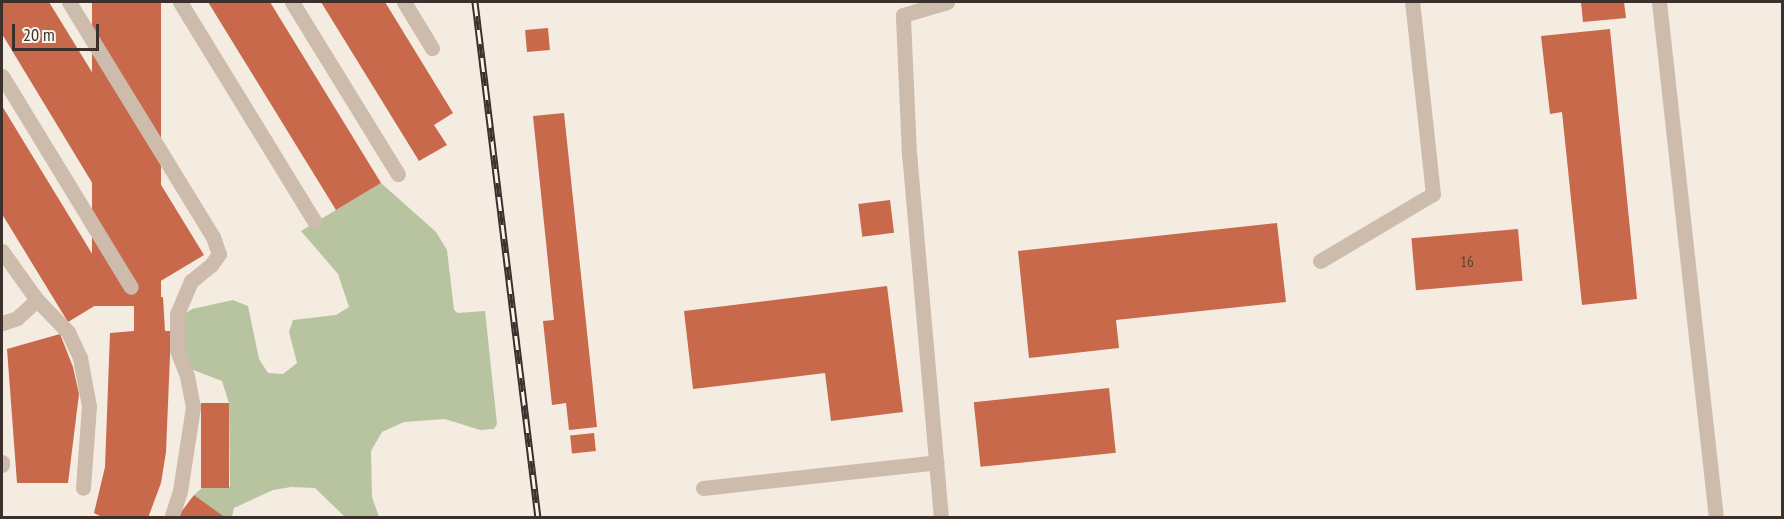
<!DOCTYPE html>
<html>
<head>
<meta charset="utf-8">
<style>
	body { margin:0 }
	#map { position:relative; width:1784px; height:519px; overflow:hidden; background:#f4ebe1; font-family:"PT Sans Narrow",sans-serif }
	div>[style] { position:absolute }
	.green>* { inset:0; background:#b8c4a0 }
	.building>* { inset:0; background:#c8694b; transform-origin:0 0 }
	.minor>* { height:15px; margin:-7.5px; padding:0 7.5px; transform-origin:7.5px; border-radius:7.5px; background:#cdbbac }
	.rail>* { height:7px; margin-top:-3.5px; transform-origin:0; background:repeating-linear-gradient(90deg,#fbf5ee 0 14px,#3b302b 0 28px); box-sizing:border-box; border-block:2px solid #3b302b }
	span { translate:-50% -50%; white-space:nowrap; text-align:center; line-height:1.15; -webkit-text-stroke:4.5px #fbf5ee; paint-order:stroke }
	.number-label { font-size:15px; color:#5e3e33 }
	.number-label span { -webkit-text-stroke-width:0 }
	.frame { position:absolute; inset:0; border:3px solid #3b302b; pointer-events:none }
	.scale { position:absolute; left:12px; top:24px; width:87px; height:27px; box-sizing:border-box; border:3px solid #3b302b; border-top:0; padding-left:8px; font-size:18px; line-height:21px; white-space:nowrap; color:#3b302b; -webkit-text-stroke:4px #fbf5ee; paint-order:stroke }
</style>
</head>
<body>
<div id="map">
	<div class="green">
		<i style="clip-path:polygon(381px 183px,436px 232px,447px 250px,454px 310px,458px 313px,485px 311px,497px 424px,494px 429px,480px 430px,445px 419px,404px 422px,382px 432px,371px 451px,372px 497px,379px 517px,345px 517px,315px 488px,291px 487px,273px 490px,234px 508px,232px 517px,224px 517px,194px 495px,202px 488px,230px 487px,229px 403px,222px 381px,188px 368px,181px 348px,181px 316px,192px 309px,233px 300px,248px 306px,259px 359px,268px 373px,283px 374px,297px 363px,289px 332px,293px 320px,336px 315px,349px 307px,338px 274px,301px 231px)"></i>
	</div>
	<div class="building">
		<i style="clip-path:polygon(2px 2px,49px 2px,204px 255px,154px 285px,2px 34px)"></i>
		<i style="left:92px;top:2px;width:69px;height:304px"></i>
		<i style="clip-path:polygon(208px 2px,270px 2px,381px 183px,336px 210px)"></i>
		<i style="clip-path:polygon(321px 2px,385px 2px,453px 113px,434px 125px,447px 145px,419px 161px)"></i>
		<i style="clip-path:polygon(1581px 2px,1624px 2px,1626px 18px,1583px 22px)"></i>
		<i style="left:548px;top:28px;width:22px;height:23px;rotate:85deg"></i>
		<i style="clip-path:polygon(1610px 29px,1637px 299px,1582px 305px,1562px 112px,1550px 114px,1541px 36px)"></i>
		<i style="clip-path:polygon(2px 106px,116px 293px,68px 322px,2px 214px)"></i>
		<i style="clip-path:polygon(564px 113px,597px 427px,569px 430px,566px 403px,552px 405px,543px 321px,554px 320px,533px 116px)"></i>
		<i style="left:890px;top:200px;width:33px;height:32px;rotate:83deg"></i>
		<i style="clip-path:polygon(1277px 223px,1286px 302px,1116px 320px,1119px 348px,1029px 358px,1018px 251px)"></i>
		<i style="left:1518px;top:229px;width:52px;height:107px;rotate:85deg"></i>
		<i style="clip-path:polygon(887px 286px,903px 412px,831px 421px,825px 373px,693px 389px,684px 311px)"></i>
		<i style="clip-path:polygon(163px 297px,165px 331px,171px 331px,166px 452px,161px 483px,148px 518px,104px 518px,94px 513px,105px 467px,110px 333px,134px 331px,134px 299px)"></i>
		<i style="clip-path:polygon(60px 334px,73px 367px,79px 394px,68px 483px,17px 483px,7px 349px)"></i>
		<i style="left:1109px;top:388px;width:65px;height:136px;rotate:84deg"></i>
		<i style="left:201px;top:403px;width:28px;height:85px"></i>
		<i style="left:594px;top:433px;width:18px;height:24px;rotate:84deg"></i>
		<i style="clip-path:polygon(194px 495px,226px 518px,180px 518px,178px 516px)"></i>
	</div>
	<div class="minor">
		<i style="left:69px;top:2px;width:276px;rotate:58.5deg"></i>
		<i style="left:213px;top:237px;width:18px;rotate:71deg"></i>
		<i style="left:219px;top:254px;width:14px;rotate:126deg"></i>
		<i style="left:211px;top:265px;width:26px;rotate:141deg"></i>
		<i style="left:191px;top:281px;width:36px;rotate:113deg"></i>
		<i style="left:177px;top:314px;width:36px;rotate:90deg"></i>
		<i style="left:177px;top:350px;width:28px;rotate:69deg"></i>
		<i style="left:187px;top:376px;width:32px;rotate:79deg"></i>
		<i style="left:193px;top:407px;width:85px;rotate:98.8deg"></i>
		<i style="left:180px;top:491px;width:28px;rotate:108deg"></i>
		<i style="left:180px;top:2px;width:257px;rotate:58.5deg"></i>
		<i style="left:292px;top:2px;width:202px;rotate:58.4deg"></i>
		<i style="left:404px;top:2px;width:54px;rotate:58.7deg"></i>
		<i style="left:1659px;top:2px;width:519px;rotate:83.7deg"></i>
		<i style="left:2px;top:76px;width:247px;rotate:58.6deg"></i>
		<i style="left:2px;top:251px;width:60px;rotate:54.5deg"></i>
		<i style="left:37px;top:300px;width:45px;rotate:45.9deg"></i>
		<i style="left:68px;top:332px;width:29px;rotate:65deg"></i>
		<i style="left:80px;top:358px;width:49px;rotate:79.4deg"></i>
		<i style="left:89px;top:406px;width:82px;rotate:94.2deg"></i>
		<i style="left:1320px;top:261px;width:131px;rotate:-30.7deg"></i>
		<i style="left:1433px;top:194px;width:193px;rotate:-96.2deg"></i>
		<i style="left:2px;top:323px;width:16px;rotate:-18deg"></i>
		<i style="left:17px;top:318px;width:27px;rotate:-42deg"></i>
		<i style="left:2px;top:462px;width:3px;rotate:90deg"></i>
		<i style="left:703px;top:488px;width:235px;rotate:-6.3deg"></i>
		<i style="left:941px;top:518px;width:364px;rotate:-95deg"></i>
		<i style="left:909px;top:155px;width:140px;rotate:-92.5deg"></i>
		<i style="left:903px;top:15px;width:46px;rotate:-16.5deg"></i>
	</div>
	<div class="rail">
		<i style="left:475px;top:2px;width:520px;rotate:83.04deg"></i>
	</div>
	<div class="number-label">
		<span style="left:1467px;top:262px">16</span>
	</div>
	<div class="frame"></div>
	<div class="scale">20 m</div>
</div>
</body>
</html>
